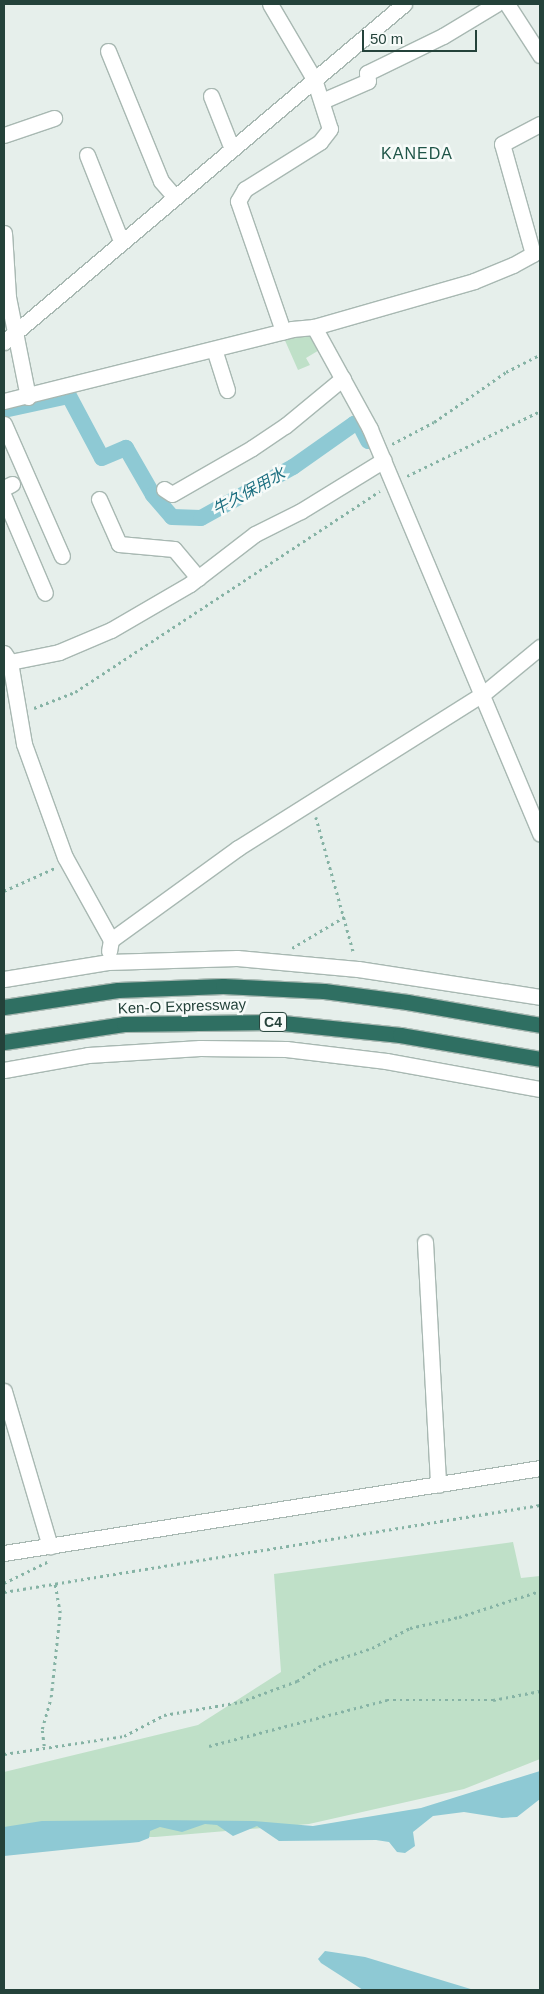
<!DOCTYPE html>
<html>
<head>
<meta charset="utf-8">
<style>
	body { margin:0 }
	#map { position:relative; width:544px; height:1994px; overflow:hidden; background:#e6efeb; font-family:Arial,"Noto Sans JP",sans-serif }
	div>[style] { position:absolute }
	.green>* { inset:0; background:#bfe0c8 }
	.water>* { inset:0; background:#8ec9d4 }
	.canal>* { height:16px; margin:-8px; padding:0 8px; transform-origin:8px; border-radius:8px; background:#8ec9d4 }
	.path>* { height:2.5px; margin-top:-1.25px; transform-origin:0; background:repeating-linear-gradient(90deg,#86b3a5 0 2.5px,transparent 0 6.5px) }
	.roads { filter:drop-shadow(1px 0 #a8b8b2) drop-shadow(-1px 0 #a8b8b2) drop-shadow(0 1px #a8b8b2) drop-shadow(0 -1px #a8b8b2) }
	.minor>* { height:15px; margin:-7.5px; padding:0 7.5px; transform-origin:7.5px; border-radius:7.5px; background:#fff }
	.highway>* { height:15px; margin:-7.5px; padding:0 7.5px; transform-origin:7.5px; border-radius:7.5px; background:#2f6f62 }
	span { translate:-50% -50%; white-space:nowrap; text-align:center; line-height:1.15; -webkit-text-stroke:5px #f7fbf9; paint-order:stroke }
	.shield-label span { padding:1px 4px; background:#f7fbf9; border:1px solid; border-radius:4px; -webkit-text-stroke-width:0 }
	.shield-label { font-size:14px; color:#24423a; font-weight:700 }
	.street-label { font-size:15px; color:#24423a }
	.neighbourhood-label { font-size:16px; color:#1f5548; letter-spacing:1px }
	.water-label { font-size:16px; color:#1c6f80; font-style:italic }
	.frame { position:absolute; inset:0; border:5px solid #24423a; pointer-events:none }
	.scale { position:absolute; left:362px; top:30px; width:115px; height:22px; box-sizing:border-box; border:2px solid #24423a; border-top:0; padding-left:6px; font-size:15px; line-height:18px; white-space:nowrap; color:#24423a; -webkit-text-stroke:4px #f7fbf9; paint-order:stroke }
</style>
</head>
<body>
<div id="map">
	<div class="green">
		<i style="clip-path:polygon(295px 332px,313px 335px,321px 349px,306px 358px,310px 365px,298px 370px,283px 336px)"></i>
		<i style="clip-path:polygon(513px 1542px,521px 1578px,540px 1576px,540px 1759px,464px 1789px,309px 1824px,155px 1837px,33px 1836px,4px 1847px,4px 1772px,198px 1725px,281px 1672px,274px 1574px)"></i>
	</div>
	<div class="water">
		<i style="clip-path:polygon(540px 1771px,540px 1799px,517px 1817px,502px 1818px,464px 1812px,433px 1816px,413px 1832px,415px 1846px,405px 1853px,397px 1852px,389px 1842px,376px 1840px,279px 1841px,257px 1826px,233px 1836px,217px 1825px,205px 1824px,182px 1832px,160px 1827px,150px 1831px,149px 1838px,139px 1842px,4px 1856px,4px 1827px,42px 1821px,154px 1820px,254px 1821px,313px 1826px,421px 1808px)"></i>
		<i style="clip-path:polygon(325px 1951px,365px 1957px,474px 1990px,363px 1990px,321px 1963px,318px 1959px)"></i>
	</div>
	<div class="canal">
		<i style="left:4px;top:410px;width:66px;rotate:-12.2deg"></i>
		<i style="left:69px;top:396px;width:70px;rotate:62deg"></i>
		<i style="left:102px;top:458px;width:26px;rotate:-23deg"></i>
		<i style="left:126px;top:448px;width:54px;rotate:60.1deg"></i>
		<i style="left:153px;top:495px;width:29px;rotate:49deg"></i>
		<i style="left:172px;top:517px;width:29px;rotate:2deg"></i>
		<i style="left:201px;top:518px;width:105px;rotate:-29deg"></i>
		<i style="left:293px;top:467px;width:75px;rotate:-35.2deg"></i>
		<i style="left:354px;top:424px;width:6px;rotate:9deg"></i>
		<i style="left:360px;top:425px;width:18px;rotate:63deg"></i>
	</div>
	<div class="path">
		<i style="left:392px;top:444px;width:47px;rotate:-27.6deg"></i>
		<i style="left:434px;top:422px;width:88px;rotate:-34.8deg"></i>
		<i style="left:506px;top:372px;width:38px;rotate:-27deg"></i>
		<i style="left:407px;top:476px;width:148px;rotate:-26deg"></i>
		<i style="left:34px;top:708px;width:44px;rotate:-21.3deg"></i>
		<i style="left:75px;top:692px;width:365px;rotate:-33.4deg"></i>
		<i style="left:316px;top:817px;width:142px;rotate:74.5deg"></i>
		<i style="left:4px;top:891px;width:56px;rotate:-24.3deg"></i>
		<i style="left:292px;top:948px;width:61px;rotate:-30.8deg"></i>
		<i style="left:4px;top:1583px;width:48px;rotate:-26deg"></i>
		<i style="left:4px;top:1592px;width:543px;rotate:-9.22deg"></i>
		<i style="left:44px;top:1746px;width:17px;rotate:-97deg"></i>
		<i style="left:42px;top:1729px;width:33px;rotate:-74deg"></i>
		<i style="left:51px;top:1697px;width:84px;rotate:-83.9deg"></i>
		<i style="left:60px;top:1613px;width:29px;rotate:-100deg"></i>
		<i style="left:209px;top:1746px;width:184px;rotate:-14.5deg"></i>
		<i style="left:387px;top:1700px;width:106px"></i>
		<i style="left:493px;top:1700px;width:48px;rotate:-10.8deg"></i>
		<i style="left:4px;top:1754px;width:121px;rotate:-8.5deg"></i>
		<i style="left:124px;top:1736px;width:45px;rotate:-27.7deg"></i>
		<i style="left:164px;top:1715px;width:77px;rotate:-9.7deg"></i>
		<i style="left:240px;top:1702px;width:61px;rotate:-20.2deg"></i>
		<i style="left:297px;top:1681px;width:31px;rotate:-33deg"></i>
		<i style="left:323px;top:1664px;width:52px;rotate:-18.1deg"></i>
		<i style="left:372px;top:1648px;width:43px;rotate:-27.8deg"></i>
		<i style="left:410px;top:1628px;width:50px;rotate:-12.7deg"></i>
		<i style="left:459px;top:1617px;width:85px;rotate:-17.8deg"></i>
	</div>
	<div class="roads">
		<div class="minor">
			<i style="left:270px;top:4px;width:87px;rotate:59.6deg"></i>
			<i style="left:314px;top:79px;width:52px;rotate:72.3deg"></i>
			<i style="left:330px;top:129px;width:16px;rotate:128deg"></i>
			<i style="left:320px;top:142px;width:89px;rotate:147.9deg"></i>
			<i style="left:245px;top:189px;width:14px;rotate:120deg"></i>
			<i style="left:238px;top:201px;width:138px;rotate:70.9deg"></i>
			<i style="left:507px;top:4px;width:61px;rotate:57.1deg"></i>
			<i style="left:108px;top:51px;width:140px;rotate:67.8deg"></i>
			<i style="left:161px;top:181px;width:21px;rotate:49deg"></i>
			<i style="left:211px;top:96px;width:57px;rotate:68.4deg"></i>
			<i style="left:322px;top:101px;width:50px;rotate:-23.5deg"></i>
			<i style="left:368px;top:81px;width:8px;rotate:-97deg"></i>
			<i style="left:367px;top:73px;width:85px;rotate:-26deg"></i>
			<i style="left:443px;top:36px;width:62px;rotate:-31.1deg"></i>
			<i style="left:4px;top:135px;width:53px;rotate:-18.8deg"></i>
			<i style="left:87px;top:155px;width:92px;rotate:68.4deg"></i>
			<i style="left:4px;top:233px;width:64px;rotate:86.4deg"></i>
			<i style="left:8px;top:297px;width:102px;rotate:78.7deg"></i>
			<i style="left:314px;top:327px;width:116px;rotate:61.2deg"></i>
			<i style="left:370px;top:429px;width:439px;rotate:67.2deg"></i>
			<i style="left:4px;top:342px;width:524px;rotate:-40.2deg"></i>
			<i style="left:214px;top:349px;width:43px;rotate:72.4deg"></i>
			<i style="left:4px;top:401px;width:297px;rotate:-14deg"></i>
			<i style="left:292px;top:329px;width:22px;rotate:-5deg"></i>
			<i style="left:314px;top:327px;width:166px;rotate:-16deg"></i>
			<i style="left:474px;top:281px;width:42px;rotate:-22.3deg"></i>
			<i style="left:513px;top:265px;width:23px;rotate:-29deg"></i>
			<i style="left:533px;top:254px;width:114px;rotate:-105.7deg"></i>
			<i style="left:502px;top:144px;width:43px;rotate:-27.8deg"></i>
			<i style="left:4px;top:424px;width:144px;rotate:66.3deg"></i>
			<i style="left:4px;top:488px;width:9px;rotate:-27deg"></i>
			<i style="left:164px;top:489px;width:9px;rotate:32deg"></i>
			<i style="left:172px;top:494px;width:92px;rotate:-29.9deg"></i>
			<i style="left:252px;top:448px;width:40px;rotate:-34deg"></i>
			<i style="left:285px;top:426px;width:75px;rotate:-39.6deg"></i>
			<i style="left:4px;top:497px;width:104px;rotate:66.9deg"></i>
			<i style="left:99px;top:499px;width:49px;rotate:66deg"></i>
			<i style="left:119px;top:544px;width:55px;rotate:5.2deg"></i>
			<i style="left:174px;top:549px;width:38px;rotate:50deg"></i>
			<i style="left:4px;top:653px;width:11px;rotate:56deg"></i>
			<i style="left:10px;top:662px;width:83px;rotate:80.3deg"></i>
			<i style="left:24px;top:744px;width:120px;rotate:70.1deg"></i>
			<i style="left:65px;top:857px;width:95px;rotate:61deg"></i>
			<i style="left:111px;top:940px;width:11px;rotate:100deg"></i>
			<i style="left:10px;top:662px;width:50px;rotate:-11.5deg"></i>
			<i style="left:59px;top:652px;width:56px;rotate:-22.9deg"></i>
			<i style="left:111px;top:630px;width:91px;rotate:-30.2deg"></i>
			<i style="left:190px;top:584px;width:82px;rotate:-37.6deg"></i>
			<i style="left:255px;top:534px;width:51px;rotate:-26.6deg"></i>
			<i style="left:301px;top:511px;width:97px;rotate:-31.6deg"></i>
			<i style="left:111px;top:940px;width:157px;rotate:-35.9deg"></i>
			<i style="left:238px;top:848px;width:289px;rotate:-32.2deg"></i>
			<i style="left:483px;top:694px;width:74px;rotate:-39.5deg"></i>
			<i style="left:4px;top:979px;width:105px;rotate:-9.3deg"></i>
			<i style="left:108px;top:962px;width:129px;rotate:-1.8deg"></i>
			<i style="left:237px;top:958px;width:121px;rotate:5.2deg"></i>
			<i style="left:358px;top:969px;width:184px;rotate:8.7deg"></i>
			<i style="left:4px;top:1070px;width:85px;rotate:-10.1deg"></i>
			<i style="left:88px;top:1055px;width:112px;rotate:-3.6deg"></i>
			<i style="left:200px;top:1048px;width:86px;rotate:0.7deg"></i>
			<i style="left:286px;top:1049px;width:101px;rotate:6.8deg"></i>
			<i style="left:386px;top:1061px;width:157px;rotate:10.3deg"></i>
			<i style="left:425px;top:1242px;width:243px;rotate:86.9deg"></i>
			<i style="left:4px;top:1391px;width:162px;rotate:73.5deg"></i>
			<i style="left:4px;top:1553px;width:543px;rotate:-9.01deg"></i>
		</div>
		<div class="highway">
			<i style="left:4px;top:1007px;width:115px;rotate:-8.5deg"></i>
			<i style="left:118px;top:990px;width:105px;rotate:-2.2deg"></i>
			<i style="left:223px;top:986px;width:101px;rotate:2.8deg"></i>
			<i style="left:324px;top:991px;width:84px;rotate:7.5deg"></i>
			<i style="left:407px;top:1002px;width:135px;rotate:9.8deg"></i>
			<i style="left:4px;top:1042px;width:121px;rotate:-8.5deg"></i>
			<i style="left:124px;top:1024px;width:149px;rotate:-0.8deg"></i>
			<i style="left:273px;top:1022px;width:128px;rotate:5.8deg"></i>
			<i style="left:400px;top:1035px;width:142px;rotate:9.7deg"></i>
		</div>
	</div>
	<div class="shield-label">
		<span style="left:273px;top:1022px">C4</span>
	</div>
	<div class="street-label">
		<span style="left:182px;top:1006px;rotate:-2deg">Ken-O Expressway</span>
	</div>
	<div class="neighbourhood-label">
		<span style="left:417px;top:154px">KANEDA</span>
	</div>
	<div class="water-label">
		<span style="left:249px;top:492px;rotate:-29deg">牛久保用水</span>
	</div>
	<div class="frame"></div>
	<div class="scale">50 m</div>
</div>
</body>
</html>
